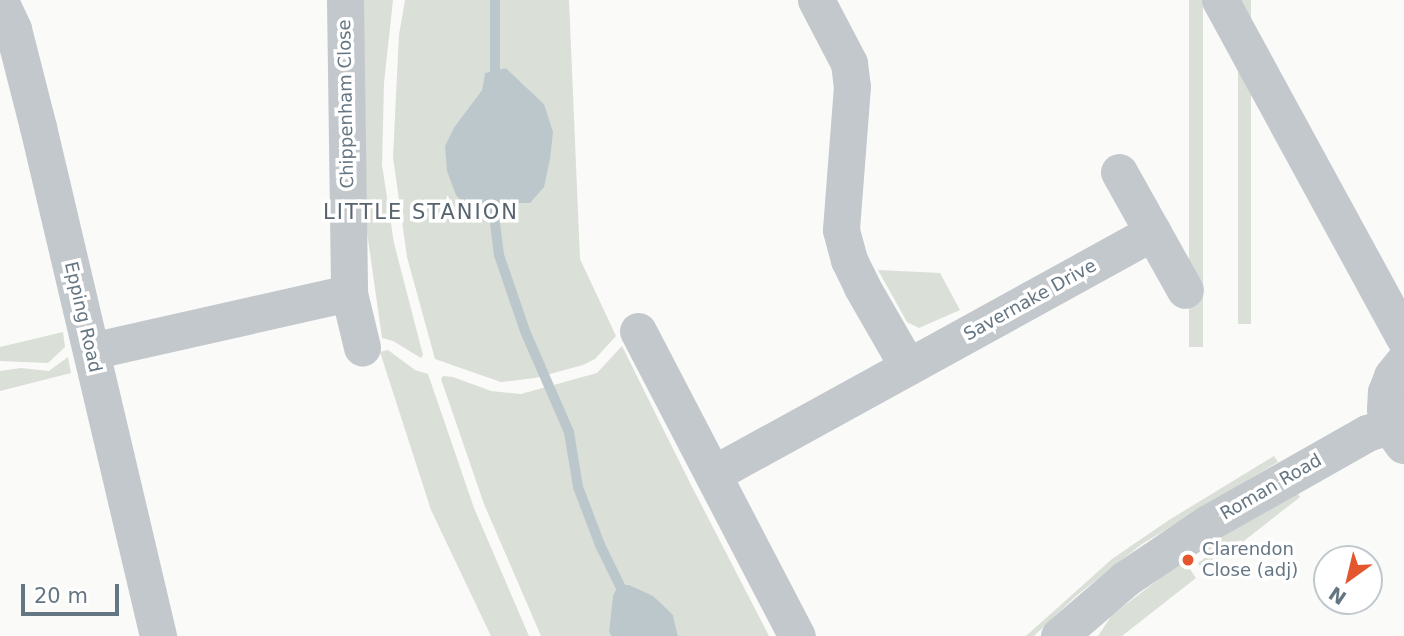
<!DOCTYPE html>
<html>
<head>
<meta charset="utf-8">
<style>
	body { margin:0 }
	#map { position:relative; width:1404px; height:636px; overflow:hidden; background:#fafaf8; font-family:"DejaVu Sans",sans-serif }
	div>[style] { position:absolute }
	.green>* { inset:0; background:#dadfd7; transform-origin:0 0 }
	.water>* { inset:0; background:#bbc7cb }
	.stream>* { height:10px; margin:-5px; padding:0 5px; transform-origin:5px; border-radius:5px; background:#bbc7cb }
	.street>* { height:37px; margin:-18.5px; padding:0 18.5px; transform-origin:18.5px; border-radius:18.5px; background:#c3c8cc }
	.dots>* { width:19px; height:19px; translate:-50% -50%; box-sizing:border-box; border:4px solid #fff; border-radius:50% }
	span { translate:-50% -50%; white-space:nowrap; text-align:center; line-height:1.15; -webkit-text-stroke:7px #fff; paint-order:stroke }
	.street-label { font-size:18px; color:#657683 }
	.poi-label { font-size:18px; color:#657683 }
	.left { translate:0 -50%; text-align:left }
	.quarter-label { font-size:21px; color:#57646e; letter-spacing:2px }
	.north { position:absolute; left:1313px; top:545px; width:70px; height:70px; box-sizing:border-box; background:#fff; border:2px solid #c1c8cd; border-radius:50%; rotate:214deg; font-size:19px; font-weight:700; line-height:28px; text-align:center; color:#657683 }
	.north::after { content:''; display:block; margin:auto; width:24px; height:32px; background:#e4572e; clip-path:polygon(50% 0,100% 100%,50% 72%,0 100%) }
	.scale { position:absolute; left:21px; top:584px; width:98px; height:32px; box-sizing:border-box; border:4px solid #657683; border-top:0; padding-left:9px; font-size:21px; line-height:24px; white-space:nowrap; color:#657683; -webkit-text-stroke:5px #fff; paint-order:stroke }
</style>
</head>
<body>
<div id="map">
	<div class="green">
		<i style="clip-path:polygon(362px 0,393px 0,384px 83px,382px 165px,394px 243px,423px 355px,421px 358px,393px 341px,382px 338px,367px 232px,363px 231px)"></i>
		<i style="clip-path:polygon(evenodd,405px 0,569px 0,580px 259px,616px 336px,595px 359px,583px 365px,535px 378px,501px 382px,435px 359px,407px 257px,393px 157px,399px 35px,405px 0,506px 68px,544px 104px,530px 203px,513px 203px,500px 215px,485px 220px,455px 126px,482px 90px,485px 73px,506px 68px)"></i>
		<i style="left:1189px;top:0;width:14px;height:347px"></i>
		<i style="left:1238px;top:0;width:13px;height:324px"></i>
		<i style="clip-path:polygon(878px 270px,940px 273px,960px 310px,919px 328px,907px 322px)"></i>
		<i style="clip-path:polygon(63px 332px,65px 347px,48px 363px,0 361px,0 347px)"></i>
		<i style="clip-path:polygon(622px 346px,689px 481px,769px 636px,678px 636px,673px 615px,629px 585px,620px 585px,613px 595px,609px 631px,611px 636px,541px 636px,484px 504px,441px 379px,443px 376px,453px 377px,491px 391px,521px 394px,597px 373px)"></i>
		<i style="clip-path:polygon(388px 350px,415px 370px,428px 374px,474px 508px,529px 636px,491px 636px,431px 510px,380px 352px)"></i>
		<i style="clip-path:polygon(68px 357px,71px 373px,0 391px,0 371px,21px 368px,49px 371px)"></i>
		<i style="clip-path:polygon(1274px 456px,1278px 462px,1142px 544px,1076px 596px,1034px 636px,1026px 636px,1112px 559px,1169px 520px)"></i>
		<i style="clip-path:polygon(1297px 492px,1300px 497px,1204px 572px,1198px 563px,1205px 558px,1200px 550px)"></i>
		<i style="clip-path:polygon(1184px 560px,1196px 578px,1122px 636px,1098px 636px,1112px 615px)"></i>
	</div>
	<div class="water">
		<i style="clip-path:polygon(506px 68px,544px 104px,553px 132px,550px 159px,544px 187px,530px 203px,513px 203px,500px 215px,485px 220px,470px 211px,456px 195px,447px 171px,445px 146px,455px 126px,482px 90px,485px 73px)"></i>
		<i style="clip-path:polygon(619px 585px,629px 585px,653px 596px,673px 615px,678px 636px,611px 636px,609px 631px,613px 595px)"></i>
	</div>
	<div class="stream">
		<i style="left:495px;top:0;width:83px;rotate:90deg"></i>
		<i style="left:493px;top:207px;width:48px;rotate:82.9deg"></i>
		<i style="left:499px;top:255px;width:80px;rotate:71.1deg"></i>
		<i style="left:525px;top:331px;width:110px;rotate:66.5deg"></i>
		<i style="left:569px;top:432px;width:56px;rotate:80.7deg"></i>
		<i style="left:578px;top:487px;width:62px;rotate:69.2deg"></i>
		<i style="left:600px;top:545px;width:55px;rotate:63.9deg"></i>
	</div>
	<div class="street">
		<i style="left:345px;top:0;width:293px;rotate:89.2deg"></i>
		<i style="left:349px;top:293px;width:56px;rotate:76.5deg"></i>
		<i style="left:816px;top:0;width:71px;rotate:62.4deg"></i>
		<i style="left:849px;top:63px;width:23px;rotate:83deg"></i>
		<i style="left:852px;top:86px;width:144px;rotate:94.4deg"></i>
		<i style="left:841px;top:230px;width:31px;rotate:75deg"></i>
		<i style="left:849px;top:260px;width:30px;rotate:64deg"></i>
		<i style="left:862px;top:287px;width:92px;rotate:60.1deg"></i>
		<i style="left:1220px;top:0;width:384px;rotate:61.4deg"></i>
		<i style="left:0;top:1px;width:31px;rotate:65deg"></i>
		<i style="left:13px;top:29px;width:101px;rotate:75.7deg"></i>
		<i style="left:38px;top:127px;width:523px;rotate:76.73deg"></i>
		<i style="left:1119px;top:172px;width:135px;rotate:60.8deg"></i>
		<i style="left:638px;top:331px;width:344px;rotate:62.5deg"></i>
		<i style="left:91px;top:351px;width:264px;rotate:-12.7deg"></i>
		<i style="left:1403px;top:445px;width:24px;rotate:-126deg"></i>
		<i style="left:1389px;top:426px;width:17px;rotate:-103deg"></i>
		<i style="left:1385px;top:409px;width:17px;rotate:-87deg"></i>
		<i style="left:1386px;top:392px;width:17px;rotate:-69deg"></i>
		<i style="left:1392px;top:376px;width:19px;rotate:-51deg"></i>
		<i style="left:713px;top:474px;width:502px;rotate:-28.81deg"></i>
		<i style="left:1059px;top:636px;width:87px;rotate:-40.8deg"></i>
		<i style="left:1125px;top:579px;width:100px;rotate:-34deg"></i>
		<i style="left:1208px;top:523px;width:183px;rotate:-29.5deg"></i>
		<i style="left:1367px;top:433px;width:23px;rotate:-18deg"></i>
	</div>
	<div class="dots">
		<i style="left:1188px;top:560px;background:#e4572e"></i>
	</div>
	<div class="street-label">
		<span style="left:346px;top:104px;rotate:-91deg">Chippenham Close</span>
		<span style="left:1030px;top:300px;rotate:-29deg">Savernake Drive</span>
		<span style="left:83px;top:317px;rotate:77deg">Epping Road</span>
		<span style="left:1271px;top:487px;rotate:-30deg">Roman Road</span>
	</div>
	<div class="poi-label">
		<span class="left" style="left:1202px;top:560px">Clarendon<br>Close (adj)</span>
	</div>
	<div class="quarter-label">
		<span style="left:421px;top:212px">LITTLE STANION</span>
	</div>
	<div class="north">N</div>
	<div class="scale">20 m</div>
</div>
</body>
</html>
